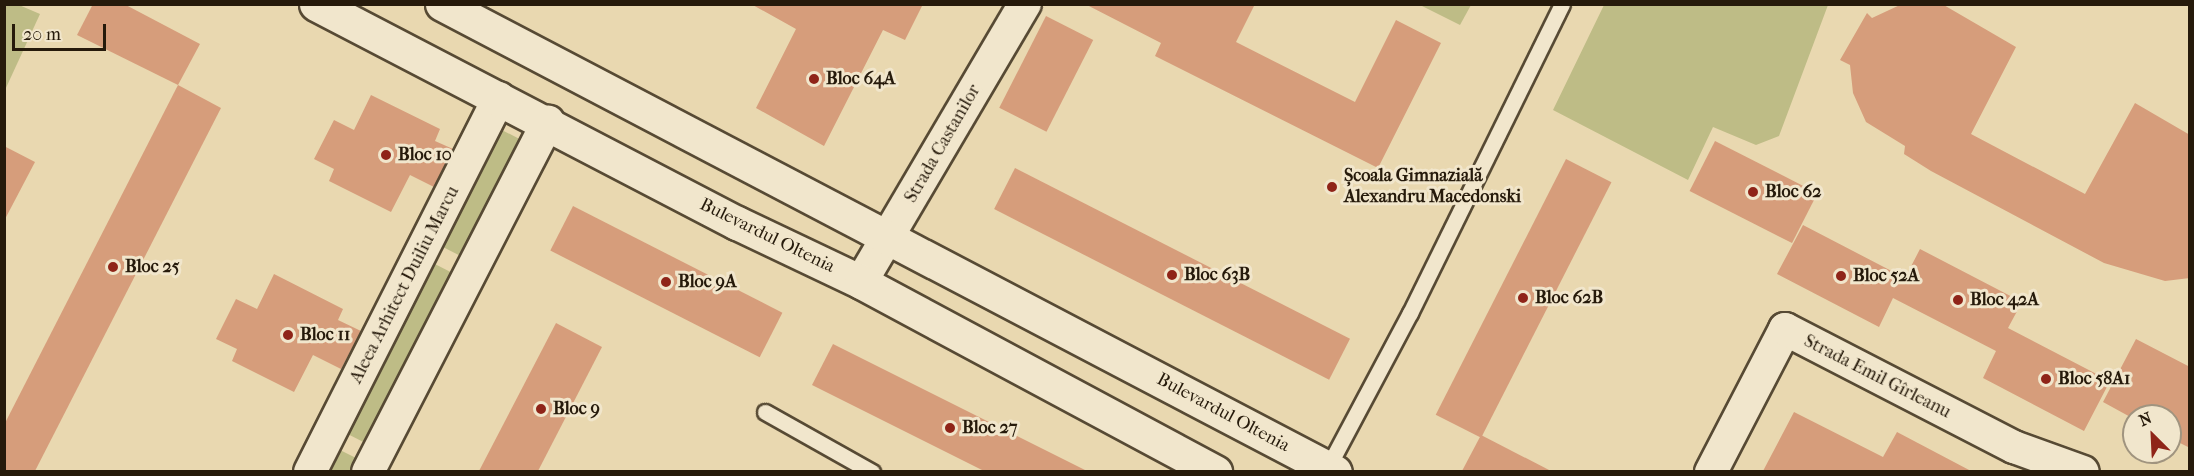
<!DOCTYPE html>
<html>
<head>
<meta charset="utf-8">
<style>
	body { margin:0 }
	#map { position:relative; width:2194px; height:476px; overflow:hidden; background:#e9d8b0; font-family:"IM FELL French Canon",serif }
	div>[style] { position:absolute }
	.green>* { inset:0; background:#bebc86; transform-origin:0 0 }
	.building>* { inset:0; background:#d69d7b; transform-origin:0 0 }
	.roads { filter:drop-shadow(2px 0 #574a34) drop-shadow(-2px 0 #574a34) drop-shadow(0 2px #574a34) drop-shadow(0 -2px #574a34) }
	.lane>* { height:15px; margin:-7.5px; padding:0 7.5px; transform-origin:7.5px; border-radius:7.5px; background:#f1e6cc }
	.street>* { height:32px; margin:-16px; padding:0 16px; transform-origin:16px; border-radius:16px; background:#f1e6cc }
	.secondary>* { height:33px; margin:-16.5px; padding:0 16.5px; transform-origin:16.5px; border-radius:16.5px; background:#f1e6cc }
	.dots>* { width:16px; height:16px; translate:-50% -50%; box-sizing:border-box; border:3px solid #f1e6cc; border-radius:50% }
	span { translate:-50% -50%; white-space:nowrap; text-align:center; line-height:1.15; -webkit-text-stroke:6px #f1e6cc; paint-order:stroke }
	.poi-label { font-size:18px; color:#261a0b; font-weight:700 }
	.left { translate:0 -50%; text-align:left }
	.street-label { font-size:18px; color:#261a0b }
	.frame { position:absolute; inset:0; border:6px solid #261a0b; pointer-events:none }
	.north { position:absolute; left:2122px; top:404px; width:60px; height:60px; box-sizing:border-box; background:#f1e6cc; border:2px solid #a0947f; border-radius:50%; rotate:336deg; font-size:16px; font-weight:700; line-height:24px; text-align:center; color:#261a0b }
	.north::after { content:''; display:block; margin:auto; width:21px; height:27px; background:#8f2418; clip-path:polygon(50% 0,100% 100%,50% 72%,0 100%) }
	.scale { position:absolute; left:12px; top:24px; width:94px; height:27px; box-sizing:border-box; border:3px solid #261a0b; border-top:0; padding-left:8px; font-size:18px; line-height:21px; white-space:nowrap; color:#261a0b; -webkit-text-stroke:4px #f1e6cc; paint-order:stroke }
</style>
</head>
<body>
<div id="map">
	<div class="green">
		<i style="clip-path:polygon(5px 4px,19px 5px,40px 14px,5px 90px)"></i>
		<i style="clip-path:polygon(1420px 5px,1471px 5px,1460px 25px)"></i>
		<i style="clip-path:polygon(1604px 5px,1604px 4px,1828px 5px,1779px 136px,1756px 145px,1713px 127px,1688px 180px,1553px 110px)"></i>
		<i style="left:496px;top:127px;width:35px;height:131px;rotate:27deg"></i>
		<i style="left:429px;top:261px;width:33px;height:191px;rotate:27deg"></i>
		<i style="clip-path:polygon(334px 447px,362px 461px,357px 471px,321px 472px)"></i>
	</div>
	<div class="building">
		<i style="clip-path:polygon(93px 4px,124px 4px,200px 44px,178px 85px,77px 35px)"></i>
		<i style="clip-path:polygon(751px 4px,923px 4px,905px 40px,883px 30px,824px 146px,756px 108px,796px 29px)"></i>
		<i style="clip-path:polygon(1085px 4px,1255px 4px,1236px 42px,1355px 102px,1396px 20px,1441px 43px,1378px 168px,1155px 56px,1161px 43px)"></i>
		<i style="clip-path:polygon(1902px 4px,1942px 4px,2016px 47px,1971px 134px,2085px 194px,2135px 103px,2190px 135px,2190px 278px,2165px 281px,2104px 263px,1931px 171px,1904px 154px,1905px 146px,1866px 122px,1853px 93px,1850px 65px,1840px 60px,1867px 13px,1872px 18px)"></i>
		<i style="left:1046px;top:16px;width:53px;height:103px;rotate:27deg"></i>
		<i style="clip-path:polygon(178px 85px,221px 108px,35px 471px,4px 471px,4px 425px)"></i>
		<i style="clip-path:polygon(371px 95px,440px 129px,435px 141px,453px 149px,434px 187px,410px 175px,391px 212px,329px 181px,334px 169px,314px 159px,334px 120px,354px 130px)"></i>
		<i style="left:1715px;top:141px;width:115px;height:56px;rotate:27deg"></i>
		<i style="clip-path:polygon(4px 146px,35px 162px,4px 221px)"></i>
		<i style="left:1566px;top:159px;width:51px;height:287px;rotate:27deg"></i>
		<i style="left:1015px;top:168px;width:376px;height:46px;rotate:27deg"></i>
		<i style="left:573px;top:206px;width:235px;height:50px;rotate:27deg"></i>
		<i style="clip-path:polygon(1803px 225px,1905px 278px,1920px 249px,2022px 302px,2008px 328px,2110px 381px,2084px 431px,1983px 378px,1996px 351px,1893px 298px,1879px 327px,1777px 274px)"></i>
		<i style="clip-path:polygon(274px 274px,343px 309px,338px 320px,361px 331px,341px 369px,313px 355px,294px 392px,232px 361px,237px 349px,216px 339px,236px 299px,257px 309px)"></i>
		<i style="clip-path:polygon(556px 323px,602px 347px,538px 471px,479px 471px)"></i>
		<i style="clip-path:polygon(2136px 339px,2190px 367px,2190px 448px,2170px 438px,2170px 416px,2134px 419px,2103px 402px)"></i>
		<i style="clip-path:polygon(833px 344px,1087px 471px,984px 471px,812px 385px)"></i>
		<i style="clip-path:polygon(1794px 412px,1883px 457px,1897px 432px,1971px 471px,1763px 471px)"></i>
		<i style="clip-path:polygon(1481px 435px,1551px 471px,1462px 471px)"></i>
	</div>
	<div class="roads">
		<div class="lane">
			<i style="left:765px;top:412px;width:123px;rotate:29.3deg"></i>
			<i style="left:1328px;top:467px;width:174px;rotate:-62deg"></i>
			<i style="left:1410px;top:313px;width:344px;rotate:-63.8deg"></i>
		</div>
		<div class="street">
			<i style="left:861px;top:282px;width:323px;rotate:-59.5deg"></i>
			<i style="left:310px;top:472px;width:419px;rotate:-63.2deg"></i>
			<i style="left:368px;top:472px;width:394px;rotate:-62.8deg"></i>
			<i style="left:1711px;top:472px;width:161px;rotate:-62.6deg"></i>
			<i style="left:1785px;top:329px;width:258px;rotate:27.3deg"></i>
			<i style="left:2014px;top:447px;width:73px;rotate:19.9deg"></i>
		</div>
		<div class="secondary">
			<i style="left:316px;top:4px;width:475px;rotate:27.5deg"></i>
			<i style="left:737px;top:223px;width:137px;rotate:25.4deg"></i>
			<i style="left:861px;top:282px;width:402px;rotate:28.2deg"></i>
			<i style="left:442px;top:4px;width:1008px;rotate:27.66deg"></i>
		</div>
	</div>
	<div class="dots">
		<i style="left:814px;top:79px;background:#8f2418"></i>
		<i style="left:386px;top:155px;background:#8f2418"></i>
		<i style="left:1332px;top:187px;background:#8f2418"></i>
		<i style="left:1753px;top:192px;background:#8f2418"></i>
		<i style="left:113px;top:267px;background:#8f2418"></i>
		<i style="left:1172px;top:275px;background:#8f2418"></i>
		<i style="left:1841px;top:276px;background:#8f2418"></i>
		<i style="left:666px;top:282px;background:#8f2418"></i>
		<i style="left:1523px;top:298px;background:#8f2418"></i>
		<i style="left:1958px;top:300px;background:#8f2418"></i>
		<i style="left:288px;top:335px;background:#8f2418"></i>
		<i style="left:2046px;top:379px;background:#8f2418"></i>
		<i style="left:541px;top:409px;background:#8f2418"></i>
		<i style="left:950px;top:428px;background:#8f2418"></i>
	</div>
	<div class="poi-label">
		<span class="left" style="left:826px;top:79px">Bloc 64A</span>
		<span class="left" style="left:398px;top:155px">Bloc 10</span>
		<span class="left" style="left:1344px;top:187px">Școala Gimnazială<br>Alexandru Macedonski</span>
		<span class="left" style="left:1765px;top:192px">Bloc 62</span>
		<span class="left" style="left:125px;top:267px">Bloc 25</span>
		<span class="left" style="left:1184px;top:275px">Bloc 63B</span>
		<span class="left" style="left:1853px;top:276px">Bloc 52A</span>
		<span class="left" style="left:678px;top:282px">Bloc 9A</span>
		<span class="left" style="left:1535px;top:298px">Bloc 62B</span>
		<span class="left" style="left:1970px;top:300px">Bloc 42A</span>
		<span class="left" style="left:300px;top:335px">Bloc 11</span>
		<span class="left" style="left:2058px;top:379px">Bloc 58A1</span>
		<span class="left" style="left:553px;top:409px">Bloc 9</span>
		<span class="left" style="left:962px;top:428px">Bloc 27</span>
	</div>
	<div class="street-label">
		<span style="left:943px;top:144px;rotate:-60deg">Strada Castanilor</span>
		<span style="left:767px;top:236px;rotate:26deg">Bulevardul Oltenia</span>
		<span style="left:405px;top:285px;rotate:-63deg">Aleea Arhitect Duiliu Marcu</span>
		<span style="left:1877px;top:377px;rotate:27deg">Strada Emil Gîrleanu</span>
		<span style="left:1223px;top:413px;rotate:28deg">Bulevardul Oltenia</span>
	</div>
	<div class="frame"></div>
	<div class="north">N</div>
	<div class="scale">20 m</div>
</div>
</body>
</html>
